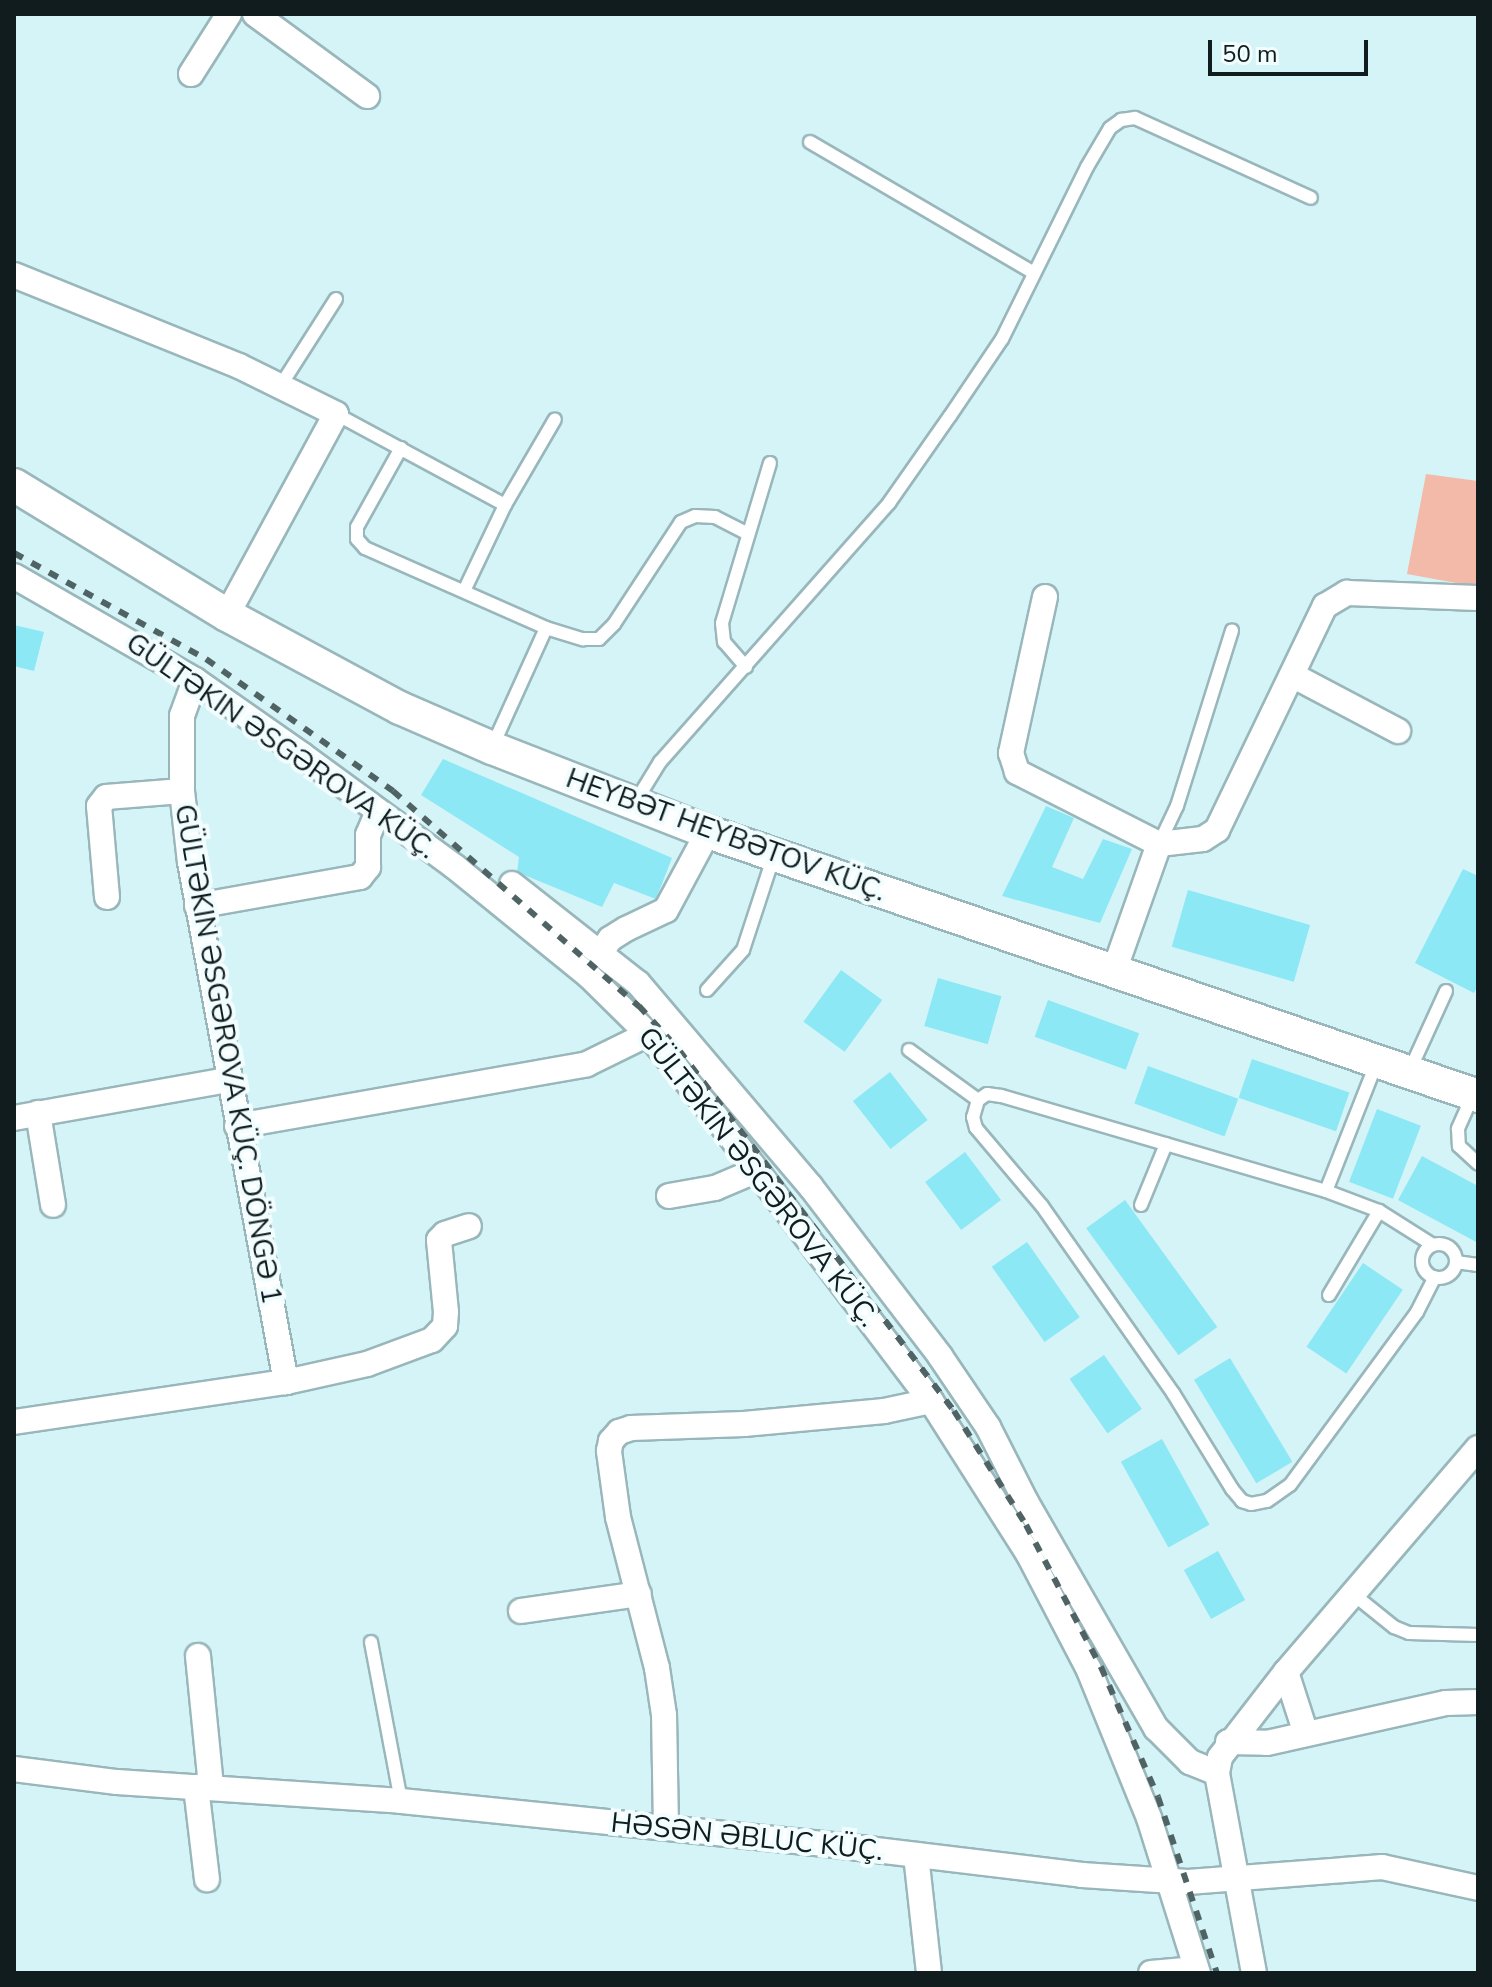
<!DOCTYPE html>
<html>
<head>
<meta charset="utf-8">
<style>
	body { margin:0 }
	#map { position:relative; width:1492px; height:1987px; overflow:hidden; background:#d5f4f8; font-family:"Nunito Sans",sans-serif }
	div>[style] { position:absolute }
	.green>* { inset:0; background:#f3b9a9 }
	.building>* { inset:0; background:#8ce8f5; transform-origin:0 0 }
	.roads { filter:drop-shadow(2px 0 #99b7bb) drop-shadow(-2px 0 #99b7bb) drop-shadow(0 2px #99b7bb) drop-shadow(0 -2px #99b7bb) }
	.service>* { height:12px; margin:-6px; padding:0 6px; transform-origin:6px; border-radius:6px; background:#fff }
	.service>.ring { margin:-6px; padding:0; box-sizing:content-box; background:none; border:12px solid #fff; border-radius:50% }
	.minor>* { height:24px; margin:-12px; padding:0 12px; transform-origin:12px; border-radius:12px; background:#fff }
	.secondary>* { height:32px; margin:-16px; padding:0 16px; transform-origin:16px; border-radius:16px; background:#fff }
	.rail>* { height:6px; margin-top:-3px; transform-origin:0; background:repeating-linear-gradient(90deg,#4f6264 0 10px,transparent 0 20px) }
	span { translate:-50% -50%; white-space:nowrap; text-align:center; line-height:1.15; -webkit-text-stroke:8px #f1fdff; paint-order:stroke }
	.street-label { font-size:28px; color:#101c1d }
	.frame { position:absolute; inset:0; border:16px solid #101c1d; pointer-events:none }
	.scale { position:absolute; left:1208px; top:40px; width:160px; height:36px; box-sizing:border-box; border:4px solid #101c1d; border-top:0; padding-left:10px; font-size:24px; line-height:28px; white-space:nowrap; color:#101c1d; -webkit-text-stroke:6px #f1fdff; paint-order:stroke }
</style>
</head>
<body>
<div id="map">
	<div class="green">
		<i style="clip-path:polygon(1426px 474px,1478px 481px,1478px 587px,1407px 574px)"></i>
	</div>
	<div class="building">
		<i style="clip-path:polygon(14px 625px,44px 632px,34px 671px,14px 666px)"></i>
		<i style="clip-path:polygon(443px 759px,672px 858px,656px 899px,614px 883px,602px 907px,517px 872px,519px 857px,421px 795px)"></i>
		<i style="clip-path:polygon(1046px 806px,1074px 818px,1052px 867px,1083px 879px,1103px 839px,1132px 849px,1100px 923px,1002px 896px)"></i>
		<i style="clip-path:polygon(1463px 869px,1478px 876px,1478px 986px,1474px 993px,1415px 963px)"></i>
		<i style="left:1188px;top:890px;width:127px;height:59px;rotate:16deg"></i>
		<i style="left:841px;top:970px;width:51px;height:64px;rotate:36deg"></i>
		<i style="left:938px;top:978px;width:66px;height:50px;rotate:16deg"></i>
		<i style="left:1048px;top:1000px;width:97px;height:39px;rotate:20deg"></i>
		<i style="left:1252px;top:1059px;width:103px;height:41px;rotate:19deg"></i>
		<i style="left:1148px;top:1066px;width:96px;height:40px;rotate:20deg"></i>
		<i style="left:890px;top:1072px;width:61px;height:47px;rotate:52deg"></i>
		<i style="left:1377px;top:1109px;width:47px;height:78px;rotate:21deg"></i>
		<i style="left:965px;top:1152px;width:60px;height:50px;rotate:53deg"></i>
		<i style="clip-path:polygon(1422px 1156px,1478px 1186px,1478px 1243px,1398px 1200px)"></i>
		<i style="left:1125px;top:1200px;width:157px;height:48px;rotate:54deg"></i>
		<i style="left:1027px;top:1242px;width:92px;height:43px;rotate:55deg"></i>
		<i style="left:1363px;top:1263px;width:48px;height:101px;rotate:34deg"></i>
		<i style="left:1104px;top:1355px;width:66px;height:42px;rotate:55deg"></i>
		<i style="left:1230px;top:1358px;width:121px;height:42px;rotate:59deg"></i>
		<i style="left:1162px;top:1439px;width:98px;height:47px;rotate:61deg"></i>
		<i style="left:1218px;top:1551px;width:56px;height:39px;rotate:61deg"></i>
	</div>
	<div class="roads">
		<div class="service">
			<i style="left:810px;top:142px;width:259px;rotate:30.3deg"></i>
			<i style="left:281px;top:385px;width:102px;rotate:-57.4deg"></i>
			<i style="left:336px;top:414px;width:192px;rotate:28.3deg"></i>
			<i style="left:401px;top:448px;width:90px;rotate:119.1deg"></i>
			<i style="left:357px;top:527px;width:12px;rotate:90deg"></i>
			<i style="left:357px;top:539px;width:12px;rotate:48deg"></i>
			<i style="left:365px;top:548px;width:198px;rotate:23.8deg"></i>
			<i style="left:546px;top:628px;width:39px;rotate:17deg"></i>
			<i style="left:583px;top:639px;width:16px"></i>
			<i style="left:599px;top:639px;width:21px;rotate:-45deg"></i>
			<i style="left:614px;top:624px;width:122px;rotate:-56.7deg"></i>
			<i style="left:681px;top:522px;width:15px;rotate:-23deg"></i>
			<i style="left:695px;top:516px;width:20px;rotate:3deg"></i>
			<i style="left:715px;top:517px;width:36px;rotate:27deg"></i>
			<i style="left:464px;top:591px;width:95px;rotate:-64.5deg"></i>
			<i style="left:505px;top:505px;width:99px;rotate:-59.8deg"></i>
			<i style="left:746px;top:667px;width:33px;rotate:-131deg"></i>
			<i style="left:724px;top:642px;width:19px;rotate:-96deg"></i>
			<i style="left:722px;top:623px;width:167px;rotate:-73.3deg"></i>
			<i style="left:493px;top:745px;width:128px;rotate:-65.6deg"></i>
			<i style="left:636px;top:801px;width:46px;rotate:-58.4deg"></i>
			<i style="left:660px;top:762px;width:346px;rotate:-48.5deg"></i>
			<i style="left:889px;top:503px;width:106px;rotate:-55deg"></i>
			<i style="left:950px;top:416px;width:93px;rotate:-56deg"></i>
			<i style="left:1002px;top:339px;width:192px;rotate:-63.7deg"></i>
			<i style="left:1087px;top:167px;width:45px;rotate:-59.5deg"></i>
			<i style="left:1110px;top:128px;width:14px;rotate:-36deg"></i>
			<i style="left:1121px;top:120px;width:14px;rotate:-8deg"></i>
			<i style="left:1135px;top:118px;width:193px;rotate:24.4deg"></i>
			<i style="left:1159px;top:844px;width:42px;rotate:-64.7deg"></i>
			<i style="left:1177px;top:806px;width:184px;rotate:-72.6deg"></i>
			<i style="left:707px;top:990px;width:54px;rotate:-48deg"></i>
			<i style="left:743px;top:950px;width:97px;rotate:-71.9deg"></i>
			<i style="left:909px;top:1050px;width:85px;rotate:35.9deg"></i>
			<i style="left:1409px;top:1072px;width:89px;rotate:-65.4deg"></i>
			<i style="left:1472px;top:1097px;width:35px;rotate:114deg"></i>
			<i style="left:1458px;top:1129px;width:17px;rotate:87deg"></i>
			<i style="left:1459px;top:1146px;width:26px;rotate:43deg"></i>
			<i style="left:1326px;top:1191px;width:136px;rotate:-68.5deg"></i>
			<i style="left:1141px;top:1205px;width:66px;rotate:-67.7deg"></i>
			<i class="ring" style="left:1422px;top:1244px;width:22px;height:22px"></i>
			<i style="left:1433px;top:1245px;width:64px;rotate:-147.8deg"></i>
			<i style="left:1379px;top:1211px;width:57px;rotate:-159.3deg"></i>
			<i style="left:1326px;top:1191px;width:339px;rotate:-163.7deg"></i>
			<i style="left:1001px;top:1096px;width:14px;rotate:-172deg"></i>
			<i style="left:987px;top:1094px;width:11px;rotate:146deg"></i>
			<i style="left:978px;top:1100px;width:18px;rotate:106deg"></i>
			<i style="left:973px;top:1117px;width:11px;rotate:75deg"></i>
			<i style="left:976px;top:1128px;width:102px;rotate:49.8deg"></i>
			<i style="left:1042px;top:1206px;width:228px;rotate:55deg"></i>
			<i style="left:1173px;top:1393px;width:113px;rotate:58.4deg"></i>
			<i style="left:1232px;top:1489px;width:16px;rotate:50deg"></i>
			<i style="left:1242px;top:1501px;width:9px;rotate:18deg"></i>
			<i style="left:1251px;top:1504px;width:16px;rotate:-11deg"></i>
			<i style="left:1267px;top:1501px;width:28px;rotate:-35deg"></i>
			<i style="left:1290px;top:1485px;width:215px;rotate:-53.7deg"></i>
			<i style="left:1417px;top:1312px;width:39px;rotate:-63deg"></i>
			<i style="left:1456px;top:1262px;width:22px;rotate:8deg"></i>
			<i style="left:1329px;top:1295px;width:98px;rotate:-59.2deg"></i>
			<i style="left:1353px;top:1594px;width:53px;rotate:38.8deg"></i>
			<i style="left:1394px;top:1627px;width:16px;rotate:22deg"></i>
			<i style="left:1409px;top:1633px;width:69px;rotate:1.7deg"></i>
			<i style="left:371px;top:1642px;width:162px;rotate:79.3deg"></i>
		</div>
		<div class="minor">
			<i style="left:255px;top:14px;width:139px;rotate:36.2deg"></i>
			<i style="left:191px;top:74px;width:71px;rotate:-57.7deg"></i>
			<i style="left:14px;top:275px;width:243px;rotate:22deg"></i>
			<i style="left:239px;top:366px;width:108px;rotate:26.3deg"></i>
			<i style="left:336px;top:414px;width:229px;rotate:118.5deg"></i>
			<i style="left:14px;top:576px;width:209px;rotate:29.9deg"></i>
			<i style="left:195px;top:680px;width:131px;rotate:35deg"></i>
			<i style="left:302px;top:755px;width:190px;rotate:36.2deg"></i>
			<i style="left:455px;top:867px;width:171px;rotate:39.1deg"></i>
			<i style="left:588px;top:975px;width:84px;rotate:44.5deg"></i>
			<i style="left:648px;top:1034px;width:107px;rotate:50.7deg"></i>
			<i style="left:716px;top:1117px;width:356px;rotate:52.9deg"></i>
			<i style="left:931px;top:1401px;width:183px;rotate:57.5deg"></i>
			<i style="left:1029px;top:1555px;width:130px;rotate:62.4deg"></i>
			<i style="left:1089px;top:1670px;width:160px;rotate:67.9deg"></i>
			<i style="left:1149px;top:1818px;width:163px;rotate:72.5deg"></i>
			<i style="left:1045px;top:597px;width:160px;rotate:102.3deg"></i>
			<i style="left:1011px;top:753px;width:20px;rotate:72deg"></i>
			<i style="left:1017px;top:772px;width:159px;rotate:26.9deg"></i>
			<i style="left:1292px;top:675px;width:120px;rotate:27.8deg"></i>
			<i style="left:195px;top:680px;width:38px;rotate:110deg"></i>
			<i style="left:182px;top:716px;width:75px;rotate:90deg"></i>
			<i style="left:182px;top:791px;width:71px;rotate:83.6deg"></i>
			<i style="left:190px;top:862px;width:529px;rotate:79.54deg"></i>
			<i style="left:512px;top:884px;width:160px;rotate:38.2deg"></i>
			<i style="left:638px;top:983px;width:267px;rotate:49.7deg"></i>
			<i style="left:811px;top:1187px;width:213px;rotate:52.6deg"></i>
			<i style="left:940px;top:1356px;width:86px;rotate:55.9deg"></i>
			<i style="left:988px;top:1427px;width:84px;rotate:63.1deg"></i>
			<i style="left:1026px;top:1502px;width:261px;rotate:60.1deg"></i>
			<i style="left:1156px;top:1728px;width:48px;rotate:45deg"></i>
			<i style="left:1190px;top:1762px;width:29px;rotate:22deg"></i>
			<i style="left:107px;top:897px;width:91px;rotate:-95deg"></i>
			<i style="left:99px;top:806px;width:11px;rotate:-52deg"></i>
			<i style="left:106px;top:797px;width:76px;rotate:-4.5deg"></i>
			<i style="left:197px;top:906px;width:166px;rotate:-10.1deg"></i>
			<i style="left:360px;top:877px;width:13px;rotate:-51deg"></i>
			<i style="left:368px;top:867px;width:32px;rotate:-90deg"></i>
			<i style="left:368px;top:835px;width:25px;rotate:-67deg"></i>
			<i style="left:601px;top:952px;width:16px;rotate:-55deg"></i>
			<i style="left:610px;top:939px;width:19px;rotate:-32deg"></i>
			<i style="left:626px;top:929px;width:44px;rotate:-25.4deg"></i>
			<i style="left:666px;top:910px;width:89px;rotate:-61.7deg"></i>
			<i style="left:1114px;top:971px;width:135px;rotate:-70.5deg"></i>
			<i style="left:1159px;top:844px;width:44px;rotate:-6.5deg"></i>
			<i style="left:1203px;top:839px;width:17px;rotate:-33deg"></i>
			<i style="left:1217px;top:830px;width:249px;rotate:-64.3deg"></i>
			<i style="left:1325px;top:606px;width:26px;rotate:-31deg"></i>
			<i style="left:1347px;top:593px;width:131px;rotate:2.2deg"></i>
			<i style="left:38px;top:1113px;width:93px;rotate:80.7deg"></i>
			<i style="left:14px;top:1118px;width:216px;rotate:-10.1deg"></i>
			<i style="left:237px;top:1126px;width:355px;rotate:-10deg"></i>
			<i style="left:587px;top:1064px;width:68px;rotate:-26.2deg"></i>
			<i style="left:669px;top:1196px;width:47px;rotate:-9.9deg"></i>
			<i style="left:715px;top:1188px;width:43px;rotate:-23deg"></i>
			<i style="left:14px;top:1422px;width:275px;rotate:-8.4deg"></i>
			<i style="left:286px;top:1382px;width:83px;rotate:-12.5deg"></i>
			<i style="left:367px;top:1364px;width:69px;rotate:-20.3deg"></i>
			<i style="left:432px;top:1340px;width:19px;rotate:-47deg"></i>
			<i style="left:445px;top:1326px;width:14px;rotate:-86deg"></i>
			<i style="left:446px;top:1312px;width:72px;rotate:-95.6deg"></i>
			<i style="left:439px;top:1240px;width:8px;rotate:-45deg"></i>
			<i style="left:445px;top:1234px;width:25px;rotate:-18deg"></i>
			<i style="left:521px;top:1611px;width:119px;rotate:-8.2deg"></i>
			<i style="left:198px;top:1656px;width:132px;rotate:84.3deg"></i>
			<i style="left:1286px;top:1672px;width:65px;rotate:72.1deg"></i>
			<i style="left:1228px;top:1742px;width:39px;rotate:1deg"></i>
			<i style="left:1267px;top:1743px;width:183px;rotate:-12.6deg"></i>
			<i style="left:1446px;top:1703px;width:32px;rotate:-2deg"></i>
			<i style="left:14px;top:1769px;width:104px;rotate:7.2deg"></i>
			<i style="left:117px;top:1782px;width:285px;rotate:3.8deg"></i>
			<i style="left:401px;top:1801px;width:444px;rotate:5.8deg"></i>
			<i style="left:843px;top:1846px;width:241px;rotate:6.9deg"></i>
			<i style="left:1082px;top:1875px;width:106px;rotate:3.8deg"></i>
			<i style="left:1188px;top:1882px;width:195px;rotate:-4.4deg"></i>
			<i style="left:1382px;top:1867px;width:98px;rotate:12.3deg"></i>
			<i style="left:196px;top:1787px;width:93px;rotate:83.2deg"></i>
			<i style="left:666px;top:1828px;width:113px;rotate:-91deg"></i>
			<i style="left:664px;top:1715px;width:48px;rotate:-98.5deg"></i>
			<i style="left:657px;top:1668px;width:156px;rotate:-104.5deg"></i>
			<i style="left:618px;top:1517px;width:67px;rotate:-97.8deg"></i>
			<i style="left:609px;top:1451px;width:10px;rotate:-79deg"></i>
			<i style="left:611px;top:1441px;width:12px;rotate:-48deg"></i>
			<i style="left:619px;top:1432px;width:13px;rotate:-18deg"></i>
			<i style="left:631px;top:1428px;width:113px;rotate:-2deg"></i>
			<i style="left:744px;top:1424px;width:141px;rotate:-5.3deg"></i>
			<i style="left:884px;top:1411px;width:48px;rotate:-12deg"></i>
			<i style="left:916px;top:1855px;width:119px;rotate:83.7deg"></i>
			<i style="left:1151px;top:1973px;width:45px;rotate:-5.1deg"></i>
			<i style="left:1254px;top:1973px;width:203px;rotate:-100.5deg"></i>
			<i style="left:1217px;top:1773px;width:16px;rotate:-79deg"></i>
			<i style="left:1220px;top:1757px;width:108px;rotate:-52.2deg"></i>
			<i style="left:1286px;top:1672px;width:295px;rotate:-49.4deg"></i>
		</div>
		<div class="secondary">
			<i style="left:14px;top:485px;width:250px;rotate:31.4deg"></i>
			<i style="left:227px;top:615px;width:196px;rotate:28.3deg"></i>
			<i style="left:400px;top:708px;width:100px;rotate:23.5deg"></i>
			<i style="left:492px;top:748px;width:232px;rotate:21.3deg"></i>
			<i style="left:708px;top:832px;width:814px;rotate:18.92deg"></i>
		</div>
	</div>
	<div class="rail">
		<i style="left:14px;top:553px;width:219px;rotate:28.9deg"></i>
		<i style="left:206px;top:659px;width:229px;rotate:35.2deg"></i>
		<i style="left:393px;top:791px;width:327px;rotate:41.2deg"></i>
		<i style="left:639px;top:1006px;width:59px;rotate:47.7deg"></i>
		<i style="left:679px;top:1050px;width:454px;rotate:52.7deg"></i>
		<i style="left:954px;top:1411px;width:135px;rotate:57.7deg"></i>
		<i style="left:1026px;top:1525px;width:161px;rotate:62.2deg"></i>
		<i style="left:1101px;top:1667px;width:142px;rotate:66.3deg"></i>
		<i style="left:1158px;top:1797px;width:186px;rotate:71.5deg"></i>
	</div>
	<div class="street-label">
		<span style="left:281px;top:746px;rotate:35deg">GÜLTƏKIN ƏSGƏROVA KÜÇ.</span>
		<span style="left:726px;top:835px;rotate:20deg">HEYBƏT HEYBƏTOV KÜÇ.</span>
		<span style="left:228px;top:1054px;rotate:80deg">GÜLTƏKIN ƏSGƏROVA KÜÇ. DÖNGƏ 1</span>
		<span style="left:758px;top:1177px;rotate:52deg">GÜLTƏKIN ƏSGƏROVA KÜÇ.</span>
		<span style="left:747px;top:1837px;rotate:6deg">HƏSƏN ƏBLUC KÜÇ.</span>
	</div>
	<div class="frame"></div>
	<div class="scale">50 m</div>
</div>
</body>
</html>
